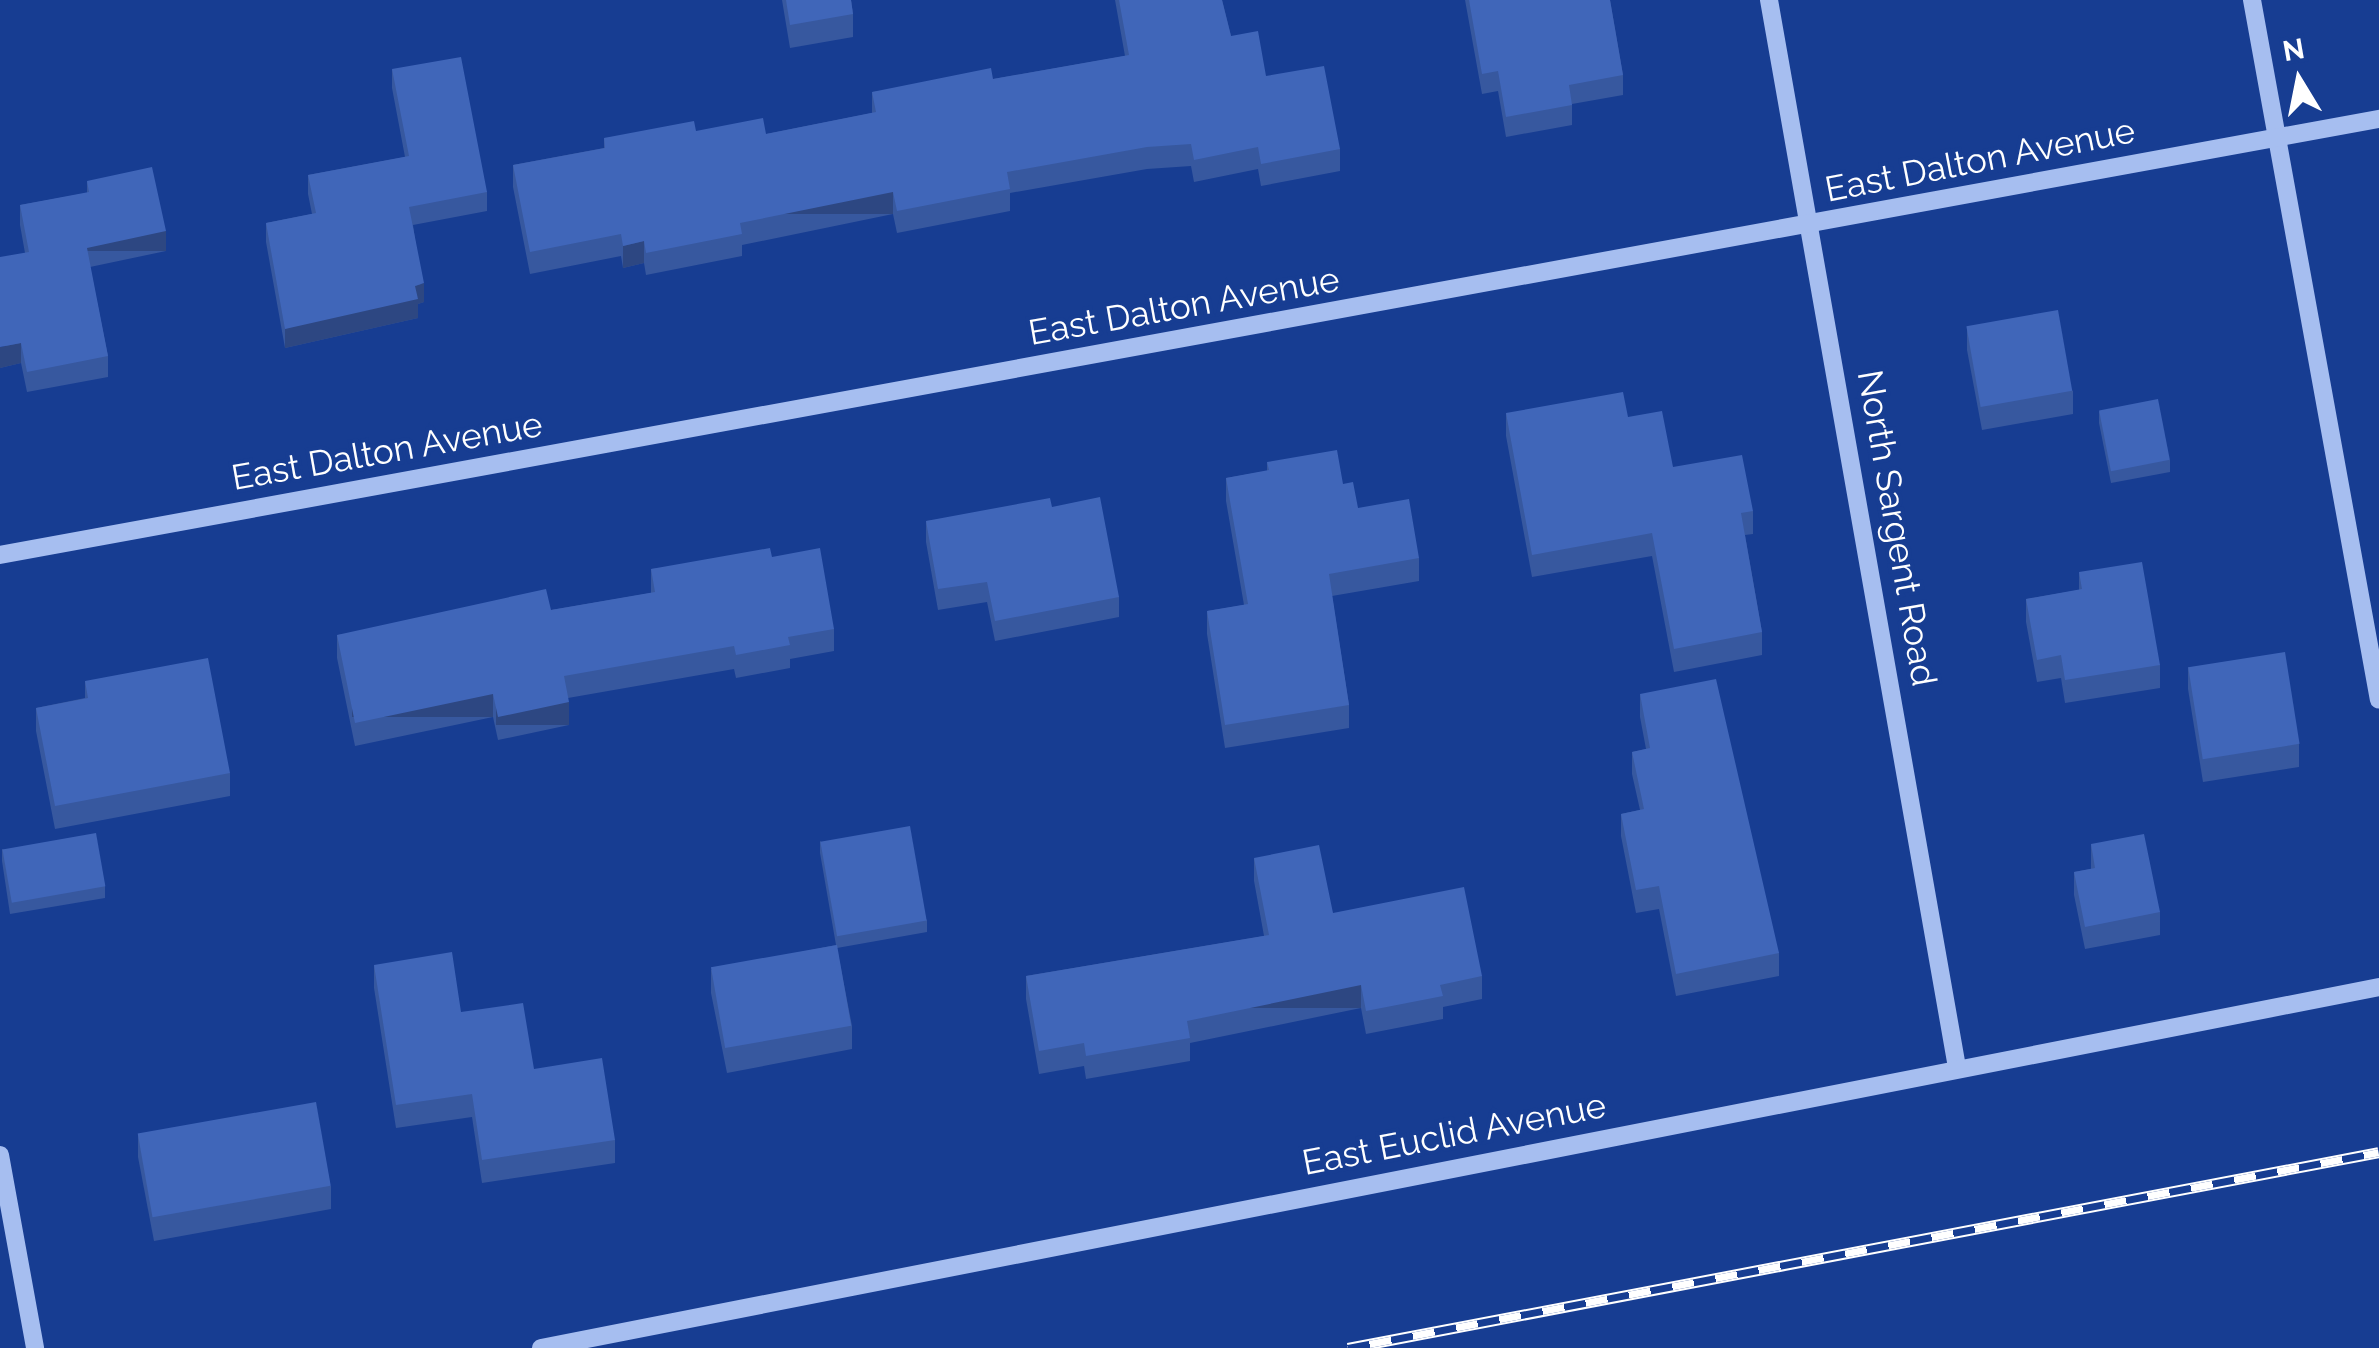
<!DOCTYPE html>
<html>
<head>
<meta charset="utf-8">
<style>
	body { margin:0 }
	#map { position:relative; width:2379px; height:1348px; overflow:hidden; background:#173d92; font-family:Raleway,sans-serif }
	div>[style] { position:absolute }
	.minor>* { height:18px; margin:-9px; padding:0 9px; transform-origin:9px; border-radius:9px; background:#a6bef0 }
	.rail>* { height:11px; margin-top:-5.5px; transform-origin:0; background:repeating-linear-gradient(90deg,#173d92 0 22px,#fff 0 44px); box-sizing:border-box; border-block:2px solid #fff }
	.wall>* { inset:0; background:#37589f }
	.shaded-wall>* { inset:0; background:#2d4782; transform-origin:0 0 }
	.building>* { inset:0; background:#4066b9; transform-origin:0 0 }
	span { translate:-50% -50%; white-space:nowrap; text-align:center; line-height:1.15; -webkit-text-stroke:8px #173d92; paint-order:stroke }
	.street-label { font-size:35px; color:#fff }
	.north { position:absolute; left:2249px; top:30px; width:100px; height:100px; -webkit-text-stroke:8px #173d92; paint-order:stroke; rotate:350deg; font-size:28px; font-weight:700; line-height:40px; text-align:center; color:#fff }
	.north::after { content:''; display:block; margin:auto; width:35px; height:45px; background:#fff; clip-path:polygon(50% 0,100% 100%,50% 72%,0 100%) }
</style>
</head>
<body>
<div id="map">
	<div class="minor">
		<i style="left:1769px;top:0;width:1083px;rotate:80.01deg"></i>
		<i style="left:2252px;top:0;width:711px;rotate:79.72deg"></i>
		<i style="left:0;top:555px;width:2419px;rotate:-10.39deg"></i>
		<i style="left:0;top:1155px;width:196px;rotate:79.7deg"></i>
		<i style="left:541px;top:1348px;width:1873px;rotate:-11.11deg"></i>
	</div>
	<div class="rail">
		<i style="left:1348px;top:1348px;width:1049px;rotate:-10.76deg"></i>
	</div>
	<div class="wall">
		<i style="clip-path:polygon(782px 0,851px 0,853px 14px,853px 37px,790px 48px)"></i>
		<i style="clip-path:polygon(1115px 0,1222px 0,1231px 36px,1266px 76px,1340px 149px,1340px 171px,1261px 186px,1258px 169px,1194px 182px,1191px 166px,1147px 169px,1010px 193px,1010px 211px,897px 233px,893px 214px,742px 245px,742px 256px,646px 275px,644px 263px,623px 268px,621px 256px,530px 274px,513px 187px,513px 165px,604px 148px,604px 138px,696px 131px,766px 134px,872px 113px,872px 92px,993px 79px,1125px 56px)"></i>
		<i style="clip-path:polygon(1465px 0,1610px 0,1623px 75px,1623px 95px,1572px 104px,1572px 125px,1506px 137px,1498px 91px,1482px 94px)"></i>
		<i style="clip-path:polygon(392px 69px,487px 192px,487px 211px,413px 225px,424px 302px,418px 304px,418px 318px,285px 348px,266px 242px,266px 223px,312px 214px,308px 194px,308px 175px,405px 157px,392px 88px)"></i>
		<i style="clip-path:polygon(87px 181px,166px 251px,90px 267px,108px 356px,108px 377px,27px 392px,21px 363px,0 368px,25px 253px,20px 225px,20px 205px,87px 193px)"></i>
		<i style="clip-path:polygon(1967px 327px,2073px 391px,2073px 414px,1982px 430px,1967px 350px)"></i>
		<i style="clip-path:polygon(2099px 411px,2170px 460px,2170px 472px,2111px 483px,2099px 423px)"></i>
		<i style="clip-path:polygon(1506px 413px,1628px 417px,1673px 467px,1753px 511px,1753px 534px,1745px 535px,1762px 632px,1762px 655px,1674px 672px,1652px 556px,1532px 577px,1506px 436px)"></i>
		<i style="clip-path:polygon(1267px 462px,1343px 484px,1358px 508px,1419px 558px,1419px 581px,1332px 596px,1349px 705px,1349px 728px,1225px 748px,1207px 634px,1207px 611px,1244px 605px,1226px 501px,1226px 478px,1267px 471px)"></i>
		<i style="clip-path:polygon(1052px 507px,1119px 597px,1119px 617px,995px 641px,987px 602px,938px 610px,926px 542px,926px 521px)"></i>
		<i style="clip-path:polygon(772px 557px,834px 629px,834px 651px,790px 659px,790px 668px,736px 678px,734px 669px,568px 698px,569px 725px,498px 740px,493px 717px,355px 746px,337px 658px,337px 635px,551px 610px,651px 593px,651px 569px)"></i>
		<i style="clip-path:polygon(2079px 572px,2160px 665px,2160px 688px,2065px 703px,2061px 678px,2037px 682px,2026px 622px,2026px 599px,2079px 590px)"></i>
		<i style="clip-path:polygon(2188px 667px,2299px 744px,2299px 767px,2203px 782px,2188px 689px)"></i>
		<i style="clip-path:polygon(85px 681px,230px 773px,230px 796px,55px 829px,36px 731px,36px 708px,85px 698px)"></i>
		<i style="clip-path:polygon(1640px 694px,1779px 953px,1779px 976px,1676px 996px,1659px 909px,1636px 913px,1621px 836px,1621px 814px,1640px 810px,1632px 774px,1632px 752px,1646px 749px,1640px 717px)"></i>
		<i style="clip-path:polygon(820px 841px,927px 920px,927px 932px,837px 948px,852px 1026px,852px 1049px,727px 1073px,711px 993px,711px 970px,836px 945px,820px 853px)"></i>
		<i style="clip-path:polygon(2091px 844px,2160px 912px,2160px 935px,2085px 949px,2074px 895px,2074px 872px,2091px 869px)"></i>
		<i style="clip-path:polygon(2px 849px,105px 886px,105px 898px,10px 914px,2px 861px)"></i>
		<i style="clip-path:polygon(1254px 858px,1333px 913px,1482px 976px,1482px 999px,1443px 1007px,1443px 1019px,1366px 1034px,1361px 1008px,1190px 1043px,1190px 1061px,1086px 1079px,1084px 1066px,1039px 1074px,1026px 999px,1026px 976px,1264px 936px,1254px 881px)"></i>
		<i style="clip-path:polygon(374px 965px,461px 1012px,534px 1069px,615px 1140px,615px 1163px,482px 1183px,472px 1117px,396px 1128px,374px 988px)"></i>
		<i style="clip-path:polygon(138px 1134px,331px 1186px,331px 1209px,154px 1241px,138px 1157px)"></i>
	</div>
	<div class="shaded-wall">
		<i style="left:893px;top:192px;width:22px;height:156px;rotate:90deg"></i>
		<i style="left:166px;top:231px;width:20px;height:81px;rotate:90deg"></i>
		<i style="clip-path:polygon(644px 241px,644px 263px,623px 268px,623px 246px)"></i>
		<i style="clip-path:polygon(424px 283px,424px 302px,418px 304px,418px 318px,285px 348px,285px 329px)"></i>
		<i style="clip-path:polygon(21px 343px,21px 363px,0 368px,0 347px)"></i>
		<i style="left:493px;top:694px;width:23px;height:141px;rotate:90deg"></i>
		<i style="left:569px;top:702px;width:23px;height:73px;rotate:90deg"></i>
		<i style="left:1361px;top:985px;width:23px;height:178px;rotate:90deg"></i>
	</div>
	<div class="building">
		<i style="clip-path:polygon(786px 0,851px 0,853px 14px,790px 25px)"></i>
		<i style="clip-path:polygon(1119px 0,1222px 0,1231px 36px,1258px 31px,1266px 76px,1324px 66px,1340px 149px,1261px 164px,1258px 147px,1194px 160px,1191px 144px,1147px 147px,1007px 172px,1010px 189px,897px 211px,893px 192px,740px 223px,742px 234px,646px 253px,644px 241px,623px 246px,621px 234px,530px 252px,513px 165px,605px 148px,604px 138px,694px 121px,696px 131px,763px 118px,766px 134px,876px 112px,872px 92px,991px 68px,993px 79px,1129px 55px)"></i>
		<i style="clip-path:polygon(1469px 0,1610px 0,1623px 75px,1569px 85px,1572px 105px,1506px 117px,1498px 71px,1482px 74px)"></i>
		<i style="clip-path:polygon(461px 57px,487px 192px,409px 207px,424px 283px,415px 286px,418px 299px,285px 329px,266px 223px,316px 213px,308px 175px,409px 156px,392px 69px)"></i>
		<i style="clip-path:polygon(152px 167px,166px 231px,87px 248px,108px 356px,27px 372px,21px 343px,0 347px,0 257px,29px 252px,20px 205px,89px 192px,87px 181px)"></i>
		<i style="left:2058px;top:310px;width:82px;height:93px;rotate:80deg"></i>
		<i style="clip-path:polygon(1623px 392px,1628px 417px,1662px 411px,1673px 467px,1742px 455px,1753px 511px,1741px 513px,1762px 632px,1674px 649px,1652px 533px,1532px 555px,1506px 413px)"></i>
		<i style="left:2158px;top:399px;width:62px;height:60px;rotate:79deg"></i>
		<i style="clip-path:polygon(1337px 450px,1343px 484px,1353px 482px,1358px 508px,1409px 499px,1419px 558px,1329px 574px,1349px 705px,1225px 725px,1207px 611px,1248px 604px,1226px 478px,1269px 470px,1267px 462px)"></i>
		<i style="clip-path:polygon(1100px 497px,1119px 597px,995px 621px,987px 582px,938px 589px,926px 521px,1050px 498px,1052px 507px)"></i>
		<i style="clip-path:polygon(770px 548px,772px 557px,820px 548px,834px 629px,788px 637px,790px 645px,736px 655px,734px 646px,564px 676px,569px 702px,498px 717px,493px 694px,355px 723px,337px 635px,546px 589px,551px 610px,655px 592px,651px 569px)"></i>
		<i style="clip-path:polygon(2142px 562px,2160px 665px,2065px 680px,2061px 655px,2037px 660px,2026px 599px,2082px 589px,2079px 572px)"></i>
		<i style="left:2285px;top:652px;width:93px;height:98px;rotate:81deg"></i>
		<i style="clip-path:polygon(208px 658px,230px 773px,55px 806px,36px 708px,88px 698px,85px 681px)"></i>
		<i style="clip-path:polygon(1716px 679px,1779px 953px,1676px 974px,1659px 886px,1636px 890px,1621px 814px,1644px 809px,1632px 752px,1650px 748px,1640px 694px)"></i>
		<i style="left:910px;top:826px;width:96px;height:91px;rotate:80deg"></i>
		<i style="left:96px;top:833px;width:54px;height:95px;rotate:80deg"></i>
		<i style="clip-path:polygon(2144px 834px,2160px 912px,2085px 927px,2074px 872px,2095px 868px,2091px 844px)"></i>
		<i style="clip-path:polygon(1319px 845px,1333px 913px,1464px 887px,1482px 976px,1440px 985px,1443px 996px,1366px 1011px,1361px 985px,1187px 1021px,1190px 1038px,1086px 1056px,1084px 1043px,1039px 1051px,1026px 976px,1269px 935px,1254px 858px)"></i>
		<i style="left:837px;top:945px;width:82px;height:128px;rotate:80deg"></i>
		<i style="clip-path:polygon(452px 952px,461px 1012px,523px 1003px,534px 1069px,602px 1058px,615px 1140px,482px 1160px,472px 1094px,396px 1105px,374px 965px)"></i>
		<i style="left:316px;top:1102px;width:85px;height:181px;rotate:80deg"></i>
	</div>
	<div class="street-label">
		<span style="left:1980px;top:160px;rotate:-11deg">East Dalton Avenue</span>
		<span style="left:1184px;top:306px;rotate:-10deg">East Dalton Avenue</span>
		<span style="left:387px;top:451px;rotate:-10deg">East Dalton Avenue</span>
		<span style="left:1897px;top:528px;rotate:80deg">North Sargent Road</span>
		<span style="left:1454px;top:1134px;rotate:-11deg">East Euclid Avenue</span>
	</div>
	<div class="north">N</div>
</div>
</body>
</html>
